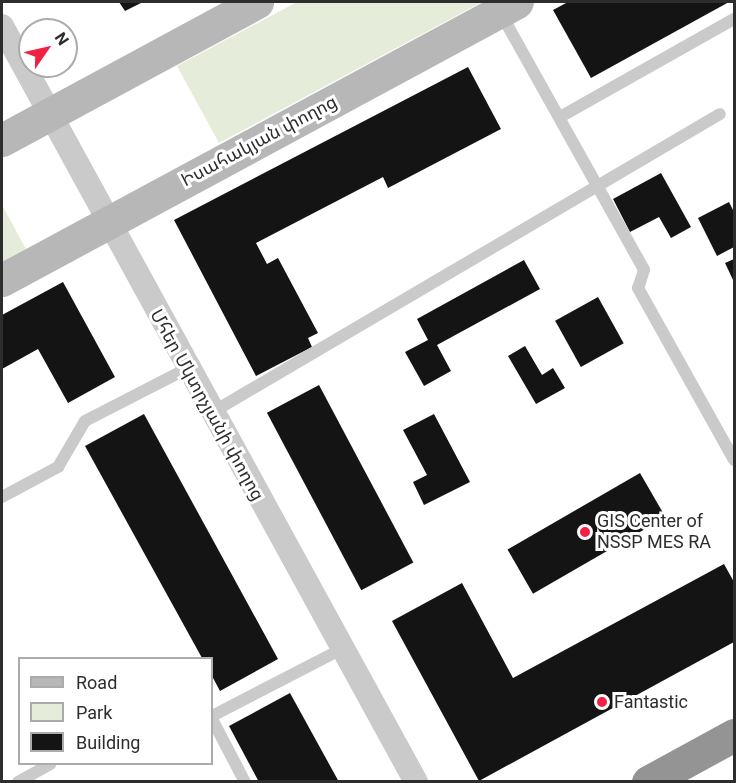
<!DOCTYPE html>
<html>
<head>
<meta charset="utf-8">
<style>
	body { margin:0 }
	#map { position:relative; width:736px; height:783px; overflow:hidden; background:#fff; font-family:Roboto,"Noto Sans Armenian",sans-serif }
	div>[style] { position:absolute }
	.green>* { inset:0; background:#e5ecd9 }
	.building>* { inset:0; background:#141414; transform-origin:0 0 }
	.lane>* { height:12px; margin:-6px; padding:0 6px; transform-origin:6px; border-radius:6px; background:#cacaca }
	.street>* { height:24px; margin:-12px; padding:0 12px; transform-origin:12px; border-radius:12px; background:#cacaca }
	.secondary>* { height:33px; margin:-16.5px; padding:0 16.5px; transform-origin:16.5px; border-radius:16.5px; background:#b7b7b7 }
	.highway>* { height:33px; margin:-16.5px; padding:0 16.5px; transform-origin:16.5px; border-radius:16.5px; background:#949494 }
	.dots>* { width:16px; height:16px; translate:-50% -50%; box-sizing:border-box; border:3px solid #fff; border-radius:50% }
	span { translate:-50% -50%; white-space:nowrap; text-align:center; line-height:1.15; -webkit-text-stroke:6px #fff; paint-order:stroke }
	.street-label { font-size:18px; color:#2d2d2d }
	.poi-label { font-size:18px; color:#2d2d2d }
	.left { translate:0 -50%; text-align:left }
	.frame { position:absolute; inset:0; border:3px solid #2d2d2d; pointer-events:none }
	.legend { position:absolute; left:18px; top:657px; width:195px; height:108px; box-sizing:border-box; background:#fff; border:2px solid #ababab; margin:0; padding:8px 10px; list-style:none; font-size:18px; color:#2d2d2d }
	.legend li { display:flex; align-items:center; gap:12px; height:30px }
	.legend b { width:30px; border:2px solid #ababab }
	.north { position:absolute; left:18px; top:18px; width:60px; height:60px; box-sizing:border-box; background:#fff; border:2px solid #ababab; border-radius:50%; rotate:56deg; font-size:16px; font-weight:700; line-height:24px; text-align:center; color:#2d2d2d }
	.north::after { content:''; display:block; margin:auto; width:21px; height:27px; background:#f12146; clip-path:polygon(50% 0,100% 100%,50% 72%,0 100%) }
</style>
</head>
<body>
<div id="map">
	<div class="green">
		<i style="clip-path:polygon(297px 2px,482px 2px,219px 143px,177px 66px)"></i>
		<i style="clip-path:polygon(2px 205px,26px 249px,2px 263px)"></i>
	</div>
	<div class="building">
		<i style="clip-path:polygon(119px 2px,143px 2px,125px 11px)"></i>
		<i style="clip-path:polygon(568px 2px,729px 2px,591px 78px,553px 10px)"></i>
		<i style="clip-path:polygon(468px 67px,501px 129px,388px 188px,383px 177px,256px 243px,267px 264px,278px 258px,318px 333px,308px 338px,312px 347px,256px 376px,174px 220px)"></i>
		<i style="clip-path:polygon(661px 173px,691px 227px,671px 238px,659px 217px,630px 232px,613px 199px)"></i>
		<i style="clip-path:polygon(729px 202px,734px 212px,734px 247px,717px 256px,698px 218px)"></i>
		<i style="clip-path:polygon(734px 259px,734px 282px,725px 263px)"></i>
		<i style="clip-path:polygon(524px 260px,540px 289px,437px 345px,451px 371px,424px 386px,405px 352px,428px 340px,417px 319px)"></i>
		<i style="clip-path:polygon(63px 282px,115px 377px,68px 403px,38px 349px,2px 369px,2px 315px)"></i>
		<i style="left:598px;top:297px;width:53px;height:49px;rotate:61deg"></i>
		<i style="clip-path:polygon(525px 346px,542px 375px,553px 368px,565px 388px,536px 404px,508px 356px)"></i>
		<i style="left:319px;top:385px;width:201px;height:59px;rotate:62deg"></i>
		<i style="clip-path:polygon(144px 414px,278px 659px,220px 691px,212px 676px,212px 658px,202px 658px,85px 446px)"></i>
		<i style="clip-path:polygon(434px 414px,470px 482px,424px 505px,413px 482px,427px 475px,403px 430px)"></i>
		<i style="left:640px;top:473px;width:51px;height:153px;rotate:60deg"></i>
		<i style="clip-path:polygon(724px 564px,734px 582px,734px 642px,479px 781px,392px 621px,462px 583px,513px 678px)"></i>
		<i style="clip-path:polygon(290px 693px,339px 782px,259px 782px,229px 726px)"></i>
	</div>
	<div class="lane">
		<i style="left:500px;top:12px;width:295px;rotate:60.8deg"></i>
		<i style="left:644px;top:270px;width:19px;rotate:108deg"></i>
		<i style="left:638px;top:288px;width:197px;rotate:60.8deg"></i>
		<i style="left:560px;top:117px;width:200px;rotate:-29.4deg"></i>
		<i style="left:211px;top:413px;width:590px;rotate:-30.43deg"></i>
		<i style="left:2px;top:497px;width:64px;rotate:-28.2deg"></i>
		<i style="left:58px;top:467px;width:53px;rotate:-59.6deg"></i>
		<i style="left:85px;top:421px;width:114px;rotate:-27.2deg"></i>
		<i style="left:212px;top:716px;width:146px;rotate:-27.3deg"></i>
		<i style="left:212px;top:719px;width:71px;rotate:62.4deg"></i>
		<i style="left:18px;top:782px;width:37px;rotate:-29deg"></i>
	</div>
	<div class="street">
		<i style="left:2px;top:26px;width:862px;rotate:61.29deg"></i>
	</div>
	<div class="secondary">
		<i style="left:2px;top:140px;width:290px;rotate:-28.4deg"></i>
		<i style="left:2px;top:280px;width:585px;rotate:-28.36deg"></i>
	</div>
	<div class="highway">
		<i style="left:648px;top:782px;width:98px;rotate:-28.7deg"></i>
	</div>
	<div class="dots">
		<i style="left:585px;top:532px;background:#f12146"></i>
		<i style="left:602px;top:702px;background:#f12146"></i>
	</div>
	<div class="street-label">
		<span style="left:259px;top:141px;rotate:-28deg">Իսահակյան փողոց</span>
		<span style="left:207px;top:405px;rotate:61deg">Մհեր Մկտրչյանի փողոց</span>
	</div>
	<div class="poi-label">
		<span class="left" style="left:597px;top:532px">GIS Center of<br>NSSP MES RA</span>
		<span class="left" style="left:614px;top:702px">Fantastic</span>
	</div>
	<div class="frame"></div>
	<ul class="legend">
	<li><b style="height:8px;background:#b7b7b7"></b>Road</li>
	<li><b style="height:16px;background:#e5ecd9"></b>Park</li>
	<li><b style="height:16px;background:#141414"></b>Building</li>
	</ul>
	<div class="north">N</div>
</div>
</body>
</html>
